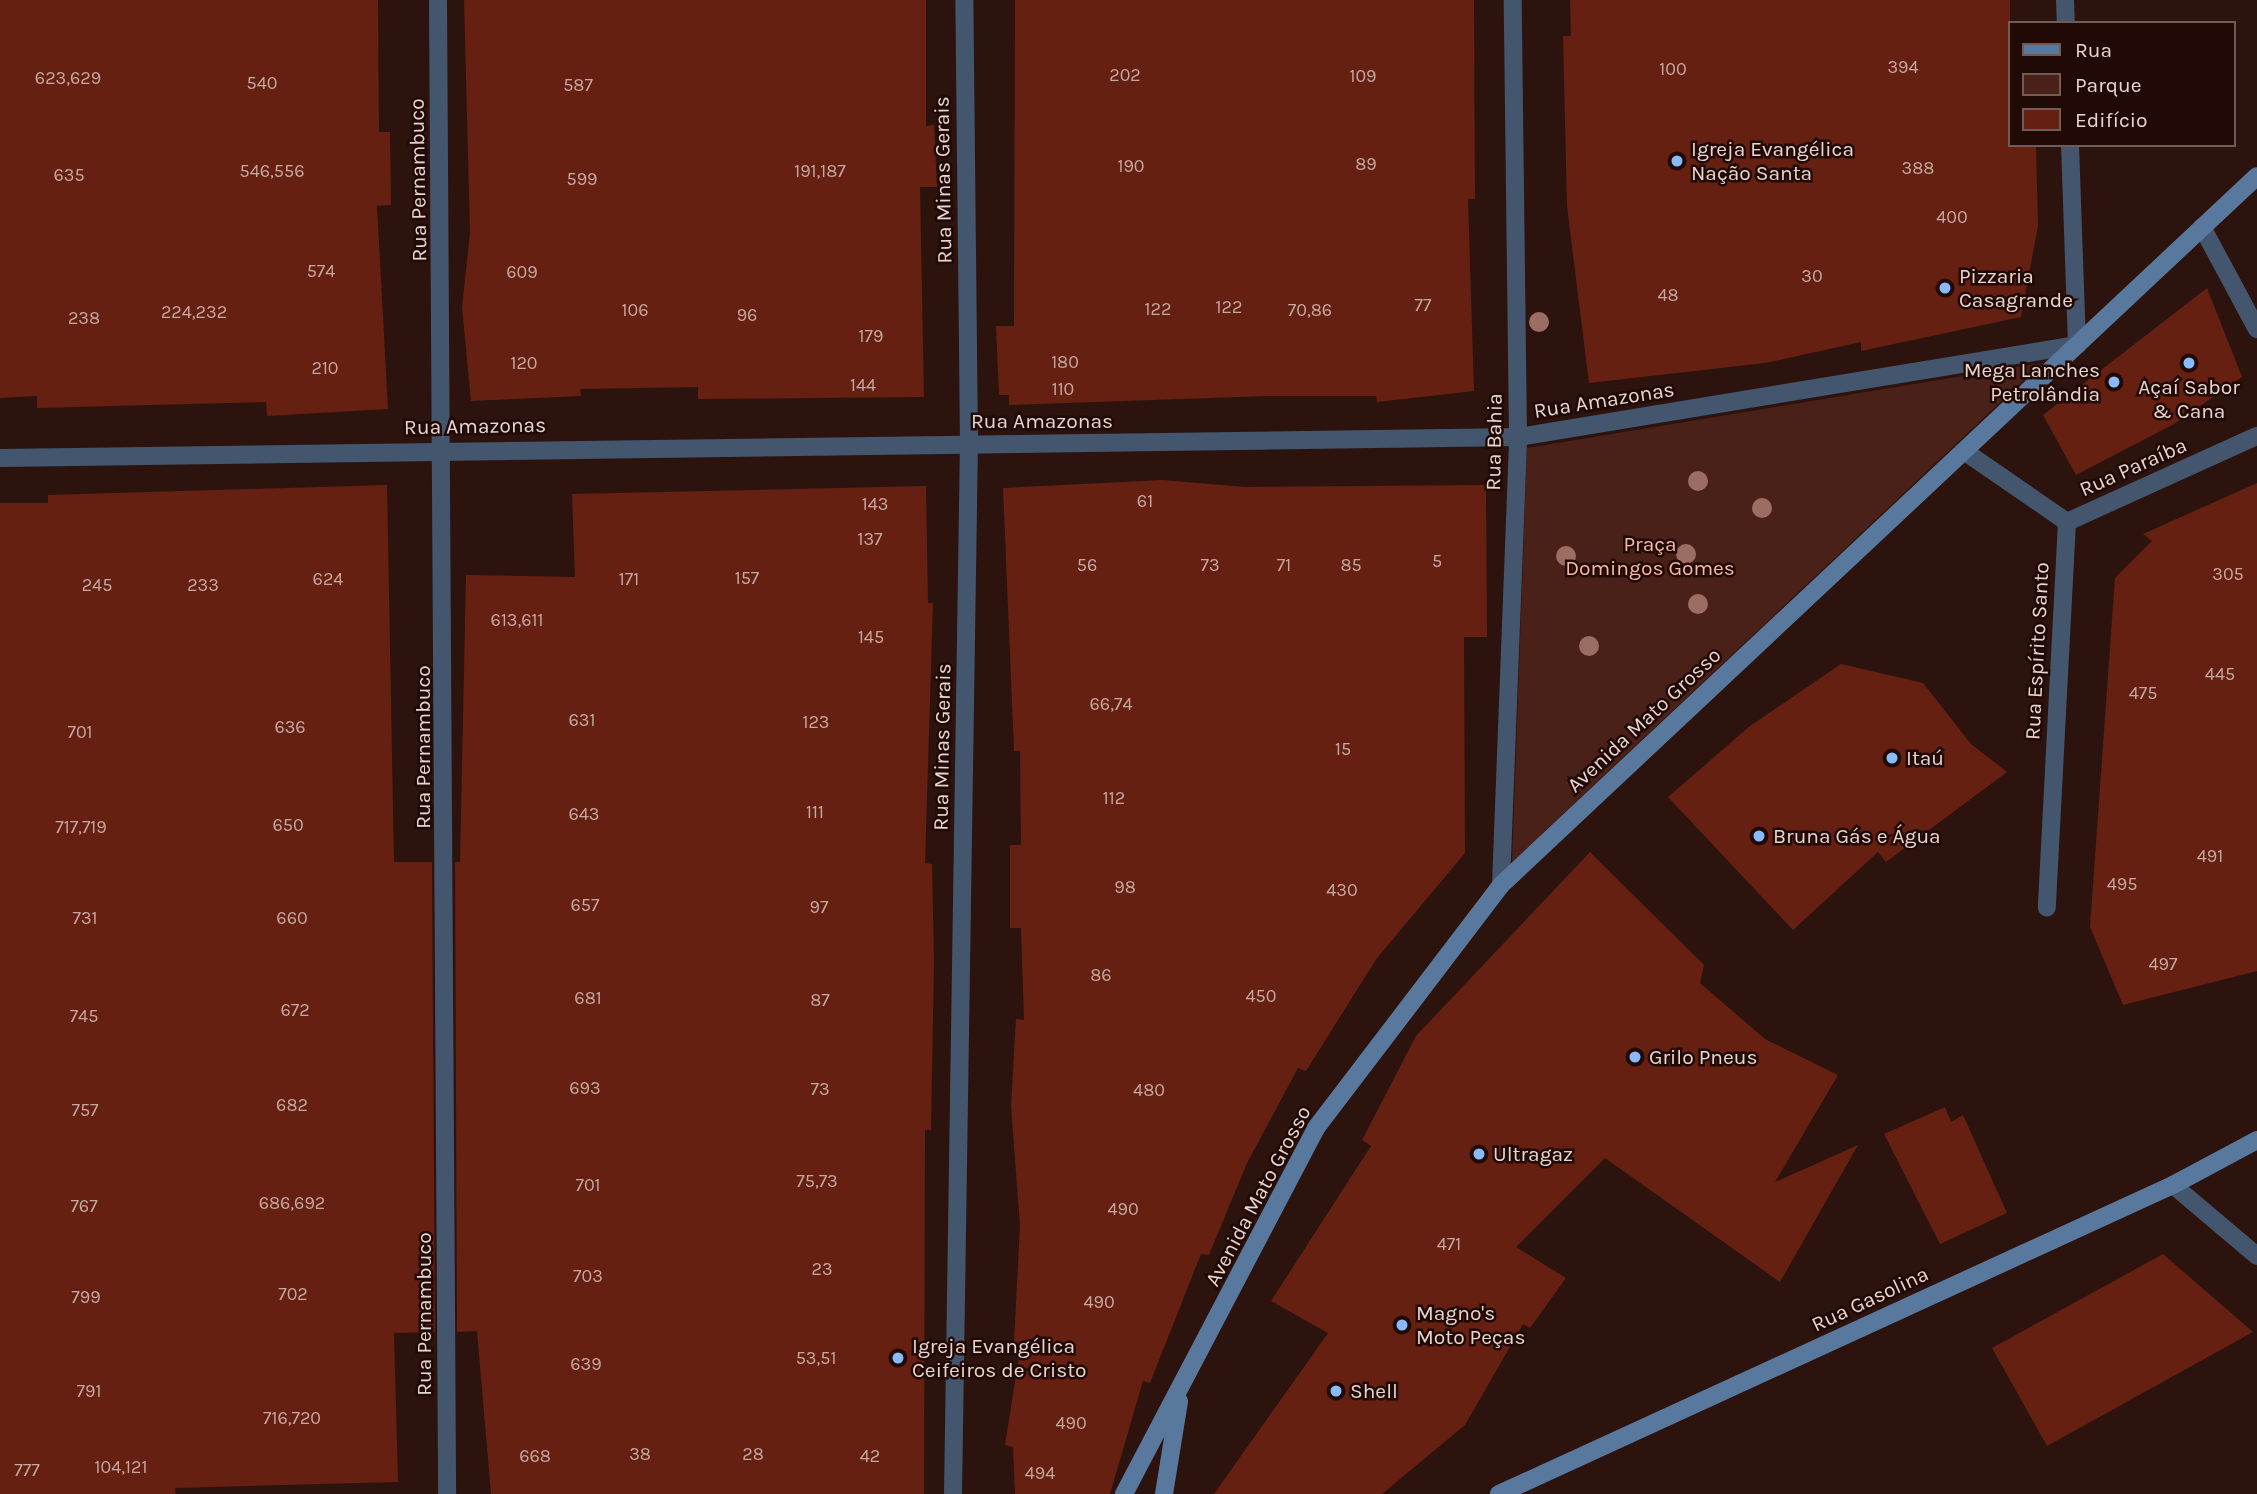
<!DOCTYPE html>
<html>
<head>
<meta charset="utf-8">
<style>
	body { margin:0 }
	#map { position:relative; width:2257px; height:1494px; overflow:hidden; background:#2c130e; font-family:Karla,sans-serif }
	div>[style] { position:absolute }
	.green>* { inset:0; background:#4a2118 }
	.building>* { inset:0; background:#652012 }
	.street>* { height:18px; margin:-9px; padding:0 9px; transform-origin:9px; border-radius:9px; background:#43566e }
	.secondary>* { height:18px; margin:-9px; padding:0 9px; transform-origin:9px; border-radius:9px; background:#59789e }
	.trees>* { width:20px; height:20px; margin:-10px; border-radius:50%; background:#9c6d63 }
	.dots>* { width:19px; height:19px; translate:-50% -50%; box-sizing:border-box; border:4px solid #210a06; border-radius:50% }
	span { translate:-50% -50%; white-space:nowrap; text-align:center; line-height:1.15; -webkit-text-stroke:5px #210a06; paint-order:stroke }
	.number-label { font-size:18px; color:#c6a8a1 }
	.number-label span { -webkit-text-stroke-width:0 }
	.poi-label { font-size:21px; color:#e7d5d1 }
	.left { translate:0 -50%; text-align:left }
	.right { translate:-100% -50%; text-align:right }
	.street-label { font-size:21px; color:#e7d5d1 }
	.park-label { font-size:21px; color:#f8b7a8 }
	.legend { position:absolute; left:2008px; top:21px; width:228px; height:126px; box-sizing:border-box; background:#210a06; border:2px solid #705b57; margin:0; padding:9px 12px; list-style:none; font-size:21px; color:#e7d5d1 }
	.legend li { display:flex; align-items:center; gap:14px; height:35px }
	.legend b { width:35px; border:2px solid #705b57 }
</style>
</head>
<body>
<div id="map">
	<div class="green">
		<i style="clip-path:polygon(2042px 363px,1512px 862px,1527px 448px)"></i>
	</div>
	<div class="building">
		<i style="clip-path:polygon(0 0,378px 0,379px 132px,390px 132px,391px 205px,377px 206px,388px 409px,267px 416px,266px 402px,37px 408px,37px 396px,0 398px)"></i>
		<i style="clip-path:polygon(464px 0,926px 0,926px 126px,934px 125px,937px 187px,920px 187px,924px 397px,698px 399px,698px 387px,580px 389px,581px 396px,471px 401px,462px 307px,470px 233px)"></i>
		<i style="clip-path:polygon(1015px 0,1474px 0,1475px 199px,1468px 199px,1474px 391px,1377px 402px,1376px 396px,1267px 396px,1009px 405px,1009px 395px,999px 395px,996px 326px,1014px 326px)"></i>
		<i style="clip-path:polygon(1570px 0,2010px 0,2010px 145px,2036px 145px,2038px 226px,2021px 317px,1861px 351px,1861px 342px,1765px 363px,1589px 383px,1567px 206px,1563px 36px,1571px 36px)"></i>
		<i style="clip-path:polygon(2207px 288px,2242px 377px,2174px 424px,2076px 475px,2043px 415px)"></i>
		<i style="clip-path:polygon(1163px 480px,1245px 487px,1486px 485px,1487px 637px,1464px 637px,1465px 853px,1377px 958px,1306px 1071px,1298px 1068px,1247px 1163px,1209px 1255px,1201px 1254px,1150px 1383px,1143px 1381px,1110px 1494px,1015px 1494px,1013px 1447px,1005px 1445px,1021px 1344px,1014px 1342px,1020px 1226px,1011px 1106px,1016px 1019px,1024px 1020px,1021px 928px,1010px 928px,1010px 845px,1021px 845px,1020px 751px,1014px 751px,1003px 488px)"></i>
		<i style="clip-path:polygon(2257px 483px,2257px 971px,2123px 1005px,2090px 927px,2115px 578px,2152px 541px,2143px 534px)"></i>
		<i style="clip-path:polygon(387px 485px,394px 862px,432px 862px,435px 1332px,394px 1333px,398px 1482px,175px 1488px,176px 1494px,0 1494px,0 503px,48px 503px,48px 495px)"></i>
		<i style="clip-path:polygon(926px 486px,928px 603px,933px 603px,925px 863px,932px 864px,934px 961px,931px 1130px,925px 1130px,924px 1494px,491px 1494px,477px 1331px,457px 1332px,455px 862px,460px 862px,466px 575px,575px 577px,572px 494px)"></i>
		<i style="clip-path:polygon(1841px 664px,1923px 683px,1971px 744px,2007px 772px,1886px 862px,1878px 852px,1793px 930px,1668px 797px,1750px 726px)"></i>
		<i style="clip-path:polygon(1590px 852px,1704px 965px,1700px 983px,1765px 1039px,1838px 1075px,1775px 1182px,1858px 1145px,1780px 1282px,1605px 1158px,1516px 1247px,1566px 1278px,1530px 1328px,1523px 1324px,1465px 1425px,1382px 1494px,1214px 1494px,1328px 1333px,1271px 1301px,1371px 1146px,1362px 1140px,1416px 1036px)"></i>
		<i style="clip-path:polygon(1945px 1107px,1951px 1122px,1963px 1115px,2007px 1213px,1940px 1244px,1884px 1134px)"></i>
		<i style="clip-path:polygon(2163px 1254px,2253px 1332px,2047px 1446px,1992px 1348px)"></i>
	</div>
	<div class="street">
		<i style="left:438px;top:0;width:1494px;rotate:89.65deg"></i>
		<i style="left:2065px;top:0;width:23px;rotate:88deg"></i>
		<i style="left:2202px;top:227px;width:116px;rotate:61.7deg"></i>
		<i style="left:1964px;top:451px;width:125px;rotate:34.6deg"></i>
		<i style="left:2067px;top:522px;width:386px;rotate:93deg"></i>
		<i style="left:0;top:458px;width:1518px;rotate:-0.79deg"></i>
		<i style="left:1518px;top:437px;width:567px;rotate:-9.35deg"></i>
		<i style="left:2077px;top:345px;width:200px;rotate:-92deg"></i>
		<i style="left:2067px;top:522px;width:209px;rotate:-24.4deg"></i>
		<i style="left:1501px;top:885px;width:448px;rotate:-87.8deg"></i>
		<i style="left:1518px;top:437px;width:437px;rotate:-90.7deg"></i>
		<i style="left:2173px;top:1185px;width:110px;rotate:40.2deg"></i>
		<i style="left:953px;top:1494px;width:1050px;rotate:-89.13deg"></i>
		<i style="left:969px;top:444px;width:444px;rotate:-90.6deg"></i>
	</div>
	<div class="secondary">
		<i style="left:1124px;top:1494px;width:413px;rotate:-62.3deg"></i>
		<i style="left:1316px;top:1128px;width:305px;rotate:-52.7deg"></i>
		<i style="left:1501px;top:885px;width:1036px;rotate:-43.16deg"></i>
		<i style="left:1164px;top:1494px;width:94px;rotate:-80.8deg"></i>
		<i style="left:1499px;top:1494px;width:741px;rotate:-24.63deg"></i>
		<i style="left:2173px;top:1185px;width:95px;rotate:-28.2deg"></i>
	</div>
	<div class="trees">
		<i style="left:1539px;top:322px"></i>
		<i style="left:1698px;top:481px"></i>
		<i style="left:1762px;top:508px"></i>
		<i style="left:1686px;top:554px"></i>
		<i style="left:1566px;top:556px"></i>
		<i style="left:1698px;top:604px"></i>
		<i style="left:1589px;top:646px"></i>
	</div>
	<div class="dots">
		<i style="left:1677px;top:161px;background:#88bafc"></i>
		<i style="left:1945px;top:288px;background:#88bafc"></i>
		<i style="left:2189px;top:363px;background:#88bafc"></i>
		<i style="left:2114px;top:382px;background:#88bafc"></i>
		<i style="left:1892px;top:758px;background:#88bafc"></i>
		<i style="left:1759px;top:836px;background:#88bafc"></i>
		<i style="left:1635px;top:1057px;background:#88bafc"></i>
		<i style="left:1479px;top:1154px;background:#88bafc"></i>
		<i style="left:1402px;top:1325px;background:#88bafc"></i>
		<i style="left:898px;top:1358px;background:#88bafc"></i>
		<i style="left:1336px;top:1391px;background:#88bafc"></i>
	</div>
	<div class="number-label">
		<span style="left:1903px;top:67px">394</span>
		<span style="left:1673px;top:69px">100</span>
		<span style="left:1125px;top:75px">202</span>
		<span style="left:1363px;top:76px">109</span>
		<span style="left:68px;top:78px">623,629</span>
		<span style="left:262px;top:83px">540</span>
		<span style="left:578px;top:85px">587</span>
		<span style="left:1366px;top:164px">89</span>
		<span style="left:1131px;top:166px">190</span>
		<span style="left:1918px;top:168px">388</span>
		<span style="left:272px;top:171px">546,556</span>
		<span style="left:820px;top:171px">191,187</span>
		<span style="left:69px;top:175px">635</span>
		<span style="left:582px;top:179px">599</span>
		<span style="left:1952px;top:217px">400</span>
		<span style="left:321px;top:271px">574</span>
		<span style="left:522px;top:272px">609</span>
		<span style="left:1812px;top:276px">30</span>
		<span style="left:1668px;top:295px">48</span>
		<span style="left:1423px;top:305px">77</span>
		<span style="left:1229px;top:307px">122</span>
		<span style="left:1158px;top:309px">122</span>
		<span style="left:635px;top:310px">106</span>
		<span style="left:1310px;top:310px">70,86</span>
		<span style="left:194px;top:312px">224,232</span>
		<span style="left:747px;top:315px">96</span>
		<span style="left:84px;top:318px">238</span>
		<span style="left:871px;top:336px">179</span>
		<span style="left:1065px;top:362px">180</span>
		<span style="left:524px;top:363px">120</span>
		<span style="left:325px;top:368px">210</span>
		<span style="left:863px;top:385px">144</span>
		<span style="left:1063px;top:389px">110</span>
		<span style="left:1145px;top:501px">61</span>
		<span style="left:875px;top:504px">143</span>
		<span style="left:870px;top:539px">137</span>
		<span style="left:1437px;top:561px">5</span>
		<span style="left:1087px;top:565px">56</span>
		<span style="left:1210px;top:565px">73</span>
		<span style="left:1284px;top:565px">71</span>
		<span style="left:1351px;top:565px">85</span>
		<span style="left:2228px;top:574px">305</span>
		<span style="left:747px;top:578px">157</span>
		<span style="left:328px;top:579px">624</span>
		<span style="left:629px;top:579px">171</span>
		<span style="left:97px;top:585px">245</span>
		<span style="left:203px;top:585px">233</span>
		<span style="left:517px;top:620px">613,611</span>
		<span style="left:871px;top:637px">145</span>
		<span style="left:2220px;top:674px">445</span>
		<span style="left:2143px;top:693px">475</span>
		<span style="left:1111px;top:704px">66,74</span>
		<span style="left:582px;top:720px">631</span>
		<span style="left:816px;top:722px">123</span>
		<span style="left:290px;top:727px">636</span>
		<span style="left:80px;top:732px">701</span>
		<span style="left:1343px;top:749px">15</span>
		<span style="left:1114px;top:798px">112</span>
		<span style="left:815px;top:812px">111</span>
		<span style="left:584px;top:814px">643</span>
		<span style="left:288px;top:825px">650</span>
		<span style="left:81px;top:827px">717,719</span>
		<span style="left:2210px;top:856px">491</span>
		<span style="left:2122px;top:884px">495</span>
		<span style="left:1125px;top:887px">98</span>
		<span style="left:1342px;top:890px">430</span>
		<span style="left:585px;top:905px">657</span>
		<span style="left:819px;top:907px">97</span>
		<span style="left:85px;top:918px">731</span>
		<span style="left:292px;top:918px">660</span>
		<span style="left:2163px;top:964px">497</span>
		<span style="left:1101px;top:975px">86</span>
		<span style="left:1261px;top:996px">450</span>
		<span style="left:588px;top:998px">681</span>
		<span style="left:820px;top:1000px">87</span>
		<span style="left:295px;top:1010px">672</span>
		<span style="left:84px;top:1016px">745</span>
		<span style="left:585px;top:1088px">693</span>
		<span style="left:820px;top:1089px">73</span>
		<span style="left:1149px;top:1090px">480</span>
		<span style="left:292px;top:1105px">682</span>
		<span style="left:85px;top:1110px">757</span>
		<span style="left:817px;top:1181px">75,73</span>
		<span style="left:588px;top:1185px">701</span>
		<span style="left:292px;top:1203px">686,692</span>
		<span style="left:84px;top:1206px">767</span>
		<span style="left:1123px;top:1209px">490</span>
		<span style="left:1449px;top:1244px">471</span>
		<span style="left:822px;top:1269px">23</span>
		<span style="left:588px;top:1276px">703</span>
		<span style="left:293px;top:1294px">702</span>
		<span style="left:86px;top:1297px">799</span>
		<span style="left:1099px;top:1302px">490</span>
		<span style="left:816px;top:1358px">53,51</span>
		<span style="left:586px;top:1364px">639</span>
		<span style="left:89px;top:1391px">791</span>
		<span style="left:292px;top:1418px">716,720</span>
		<span style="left:1071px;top:1423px">490</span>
		<span style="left:640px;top:1454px">38</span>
		<span style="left:753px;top:1454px">28</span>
		<span style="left:535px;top:1456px">668</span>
		<span style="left:870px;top:1456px">42</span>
		<span style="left:121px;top:1467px">104,121</span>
		<span style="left:27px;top:1470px">777</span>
		<span style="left:1040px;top:1473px">494</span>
	</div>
	<div class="poi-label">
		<span class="left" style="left:1691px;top:161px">Igreja Evangélica<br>Nação Santa</span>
		<span class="left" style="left:1959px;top:288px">Pizzaria<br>Casagrande</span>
		<span class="right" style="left:2100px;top:382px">Mega Lanches<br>Petrolândia</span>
		<span style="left:2189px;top:399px">Açaí Sabor<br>&amp; Cana</span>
		<span class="left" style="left:1906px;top:758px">Itaú</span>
		<span class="left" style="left:1773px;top:836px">Bruna Gás e Água</span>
		<span class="left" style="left:1649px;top:1057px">Grilo Pneus</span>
		<span class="left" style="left:1493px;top:1154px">Ultragaz</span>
		<span class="left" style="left:1416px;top:1325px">Magno's<br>Moto Peças</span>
		<span class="left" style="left:912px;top:1358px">Igreja Evangélica<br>Ceifeiros de Cristo</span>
		<span class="left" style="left:1350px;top:1391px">Shell</span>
	</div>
	<div class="street-label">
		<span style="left:418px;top:180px;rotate:-91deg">Rua Pernambuco</span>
		<span style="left:943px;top:180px;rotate:-91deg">Rua Minas Gerais</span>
		<span style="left:1604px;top:400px;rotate:-9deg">Rua Amazonas</span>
		<span style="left:1042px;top:421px">Rua Amazonas</span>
		<span style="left:475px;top:426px;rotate:-1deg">Rua Amazonas</span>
		<span style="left:1494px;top:442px;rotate:-89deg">Rua Bahia</span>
		<span style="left:2133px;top:467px;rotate:-24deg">Rua Paraíba</span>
		<span style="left:2037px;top:651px;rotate:-87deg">Rua Espírito Santo</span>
		<span style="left:1644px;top:720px;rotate:-43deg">Avenida Mato Grosso</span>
		<span style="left:423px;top:747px;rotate:-90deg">Rua Pernambuco</span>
		<span style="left:942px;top:747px;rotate:-89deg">Rua Minas Gerais</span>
		<span style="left:1258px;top:1196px;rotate:-62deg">Avenida Mato Grosso</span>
		<span style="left:1870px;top:1299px;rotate:-25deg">Rua Gasolina</span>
		<span style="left:424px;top:1314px;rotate:-90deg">Rua Pernambuco</span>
	</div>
	<div class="park-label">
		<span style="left:1650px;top:556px">Praça<br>Domingos Gomes</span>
	</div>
	<ul class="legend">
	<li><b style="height:9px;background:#59789e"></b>Rua</li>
	<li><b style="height:19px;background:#4a2118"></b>Parque</li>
	<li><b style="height:19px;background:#652012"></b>Edifício</li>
	</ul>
</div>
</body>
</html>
